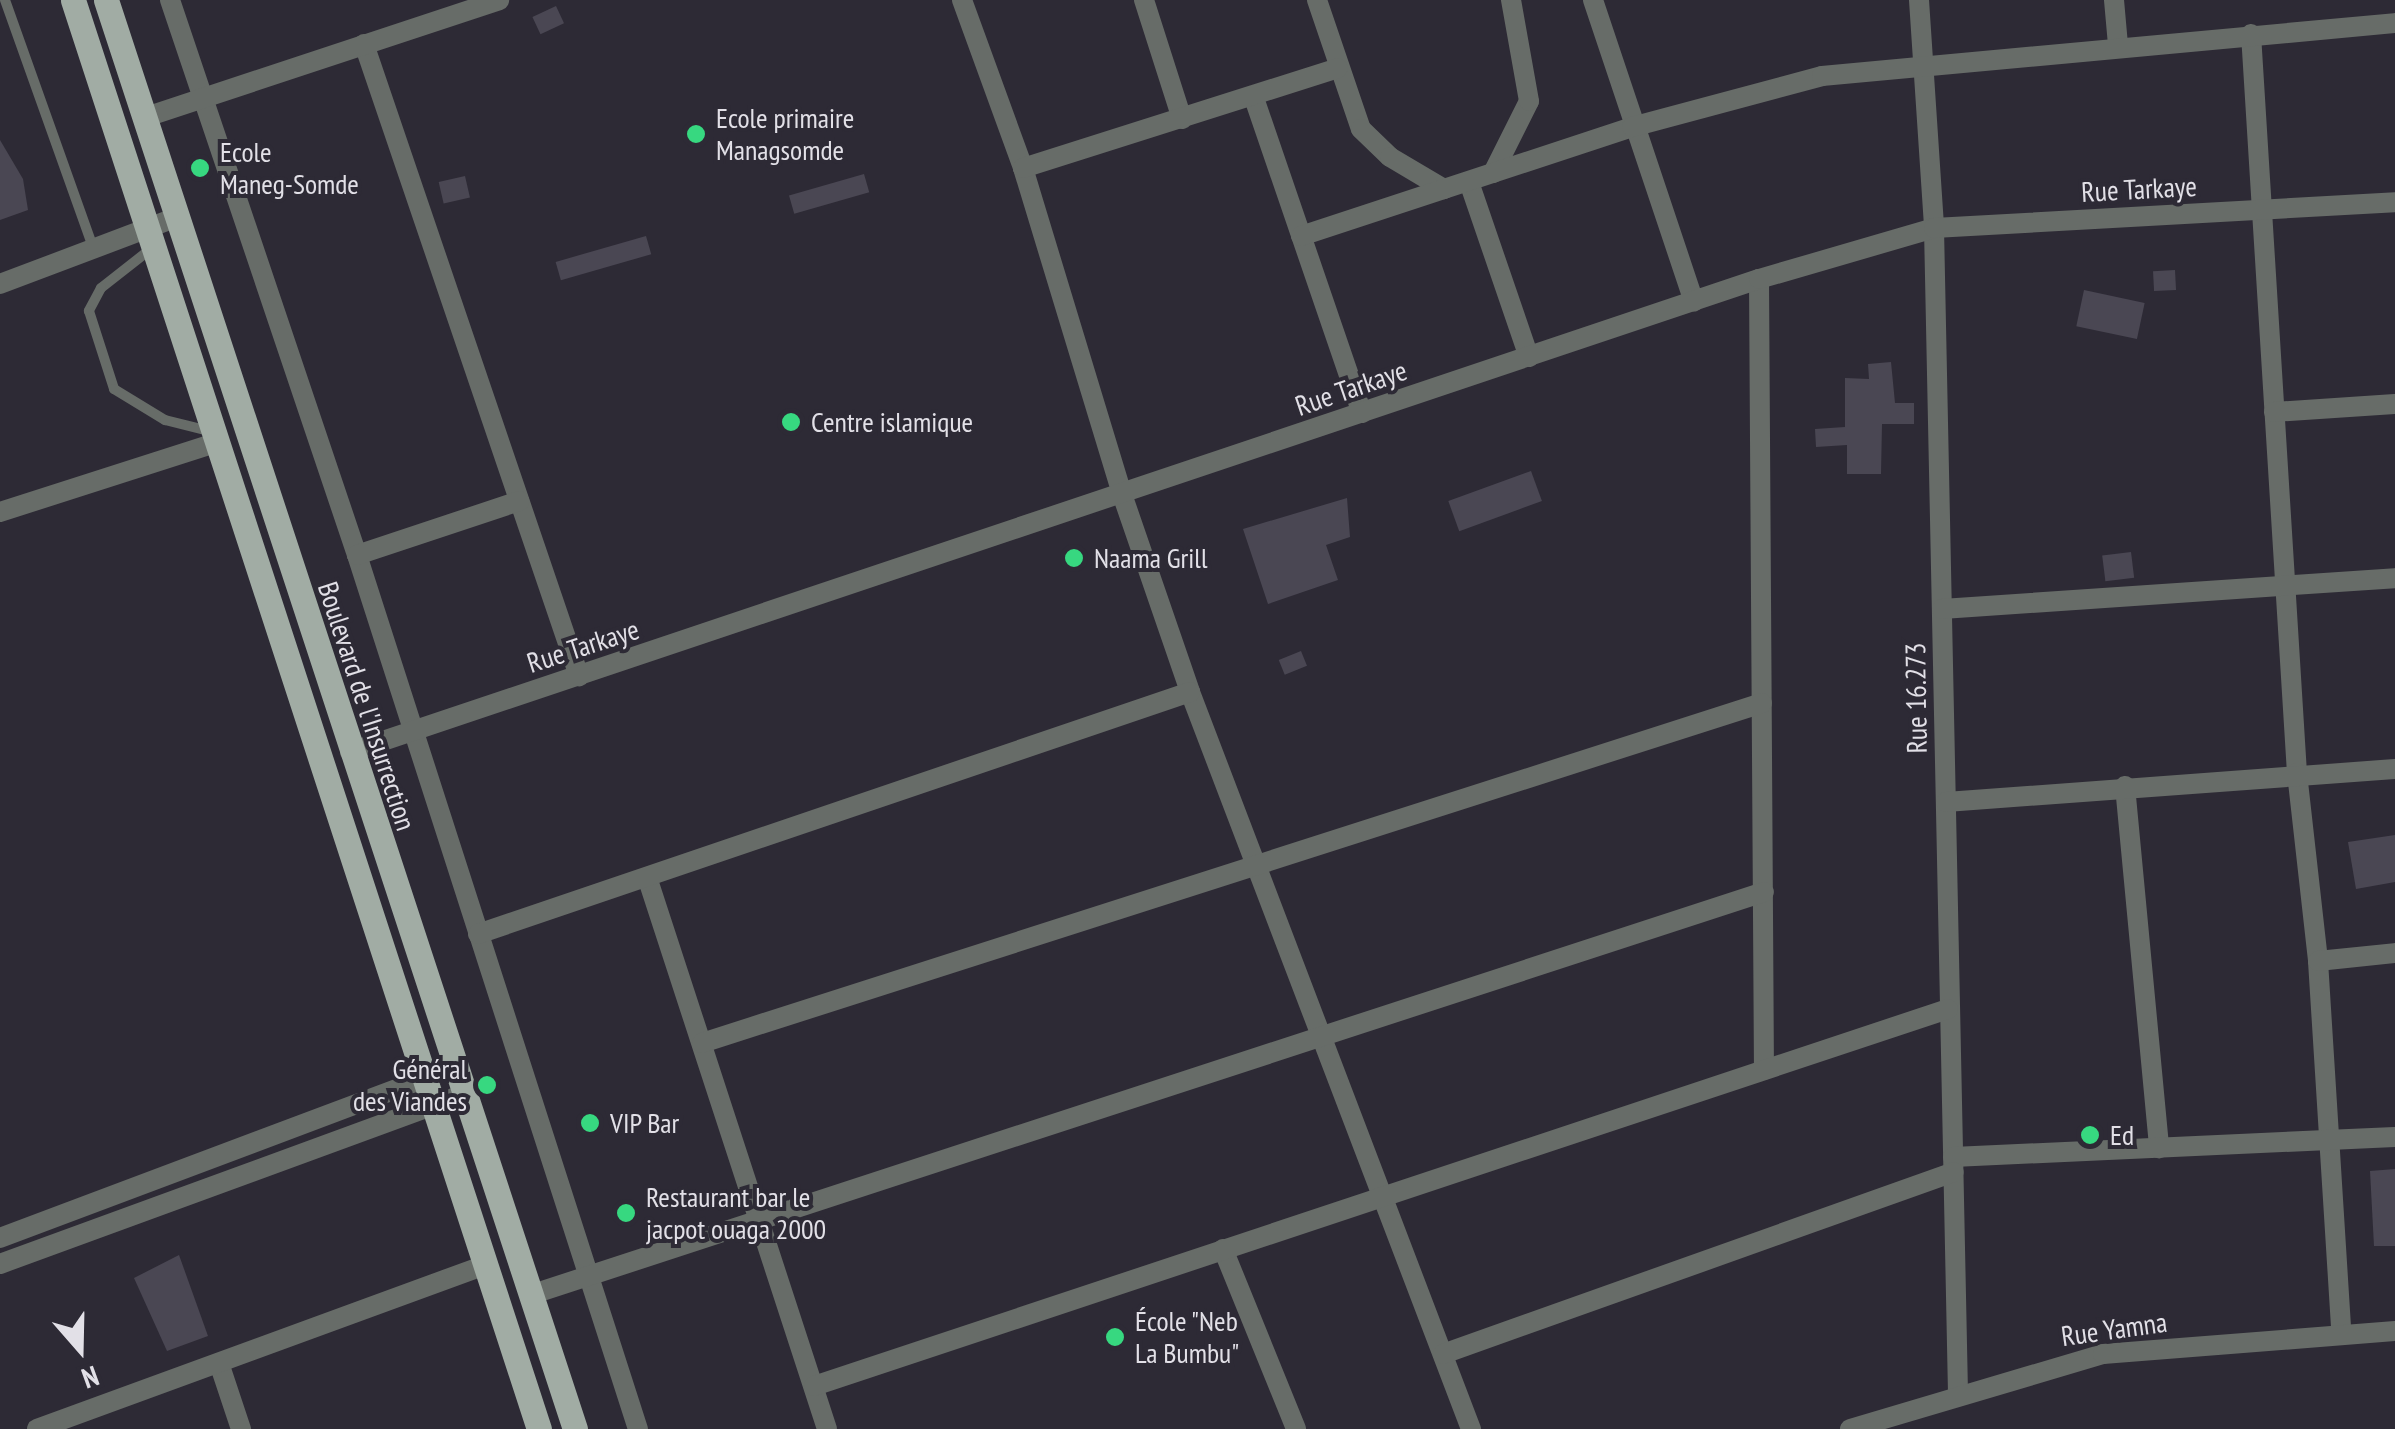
<!DOCTYPE html>
<html>
<head>
<meta charset="utf-8">
<style>
	body { margin:0 }
	#map { position:relative; width:2395px; height:1429px; overflow:hidden; background:#2d2a35; font-family:"PT Sans Narrow",sans-serif }
	div>[style] { position:absolute }
	.building>* { inset:0; background:#4a4753; transform-origin:0 0 }
	.service>* { height:10px; margin:-5px; padding:0 5px; transform-origin:5px; border-radius:5px; background:#676c68 }
	.minor>* { height:20px; margin:-10px; padding:0 10px; transform-origin:10px; border-radius:10px; background:#676c68 }
	.primary>* { height:25px; margin:-12.5px; padding:0 12.5px; transform-origin:12.5px; border-radius:12.5px; background:#a1aca4 }
	.dots>* { width:28px; height:28px; translate:-50% -50%; box-sizing:border-box; border:5px solid #2d2a35; border-radius:50% }
	span { translate:-50% -50%; white-space:nowrap; text-align:center; line-height:1.15; -webkit-text-stroke:8px #2d2a35; paint-order:stroke }
	.poi-label { font-size:28px; color:#e2e0e7 }
	.left { translate:0 -50%; text-align:left }
	.right { translate:-100% -50%; text-align:right }
	.street-label { font-size:28px; color:#e2e0e7 }
	.north { position:absolute; left:30px; top:1299px; width:100px; height:100px; -webkit-text-stroke:8px #2d2a35; paint-order:stroke; rotate:160deg; font-size:28px; font-weight:700; line-height:40px; text-align:center; color:#e2e0e7 }
	.north::after { content:''; display:block; margin:auto; width:35px; height:45px; background:#e2e0e7; clip-path:polygon(50% 0,100% 100%,50% 72%,0 100%) }
</style>
</head>
<body>
<div id="map">
	<div class="building">
		<i style="left:556px;top:6px;width:19px;height:26px;rotate:65deg"></i>
		<i style="clip-path:polygon(0 140px,23px 179px,28px 210px,0 220px)"></i>
		<i style="left:864px;top:174px;width:19px;height:78px;rotate:74deg"></i>
		<i style="left:465px;top:176px;width:22px;height:27px;rotate:77deg"></i>
		<i style="left:646px;top:236px;width:19px;height:94px;rotate:74deg"></i>
		<i style="left:2175px;top:270px;width:20px;height:22px;rotate:87deg"></i>
		<i style="left:2084px;top:290px;width:62px;height:37px;rotate:12deg"></i>
		<i style="clip-path:polygon(1891px 362px,1895px 403px,1914px 403px,1914px 424px,1882px 424px,1881px 474px,1847px 474px,1847px 445px,1816px 447px,1815px 429px,1845px 427px,1845px 378px,1869px 379px,1868px 364px)"></i>
		<i style="left:1531px;top:471px;width:32px;height:88px;rotate:70deg"></i>
		<i style="clip-path:polygon(1347px 498px,1350px 537px,1326px 545px,1338px 580px,1268px 604px,1243px 529px)"></i>
		<i style="left:2131px;top:552px;width:26px;height:29px;rotate:83deg"></i>
		<i style="left:1301px;top:651px;width:16px;height:24px;rotate:68deg"></i>
		<i style="clip-path:polygon(2395px 835px,2395px 882px,2356px 889px,2348px 842px)"></i>
		<i style="clip-path:polygon(2395px 1169px,2395px 1246px,2374px 1246px,2370px 1171px)"></i>
		<i style="clip-path:polygon(179px 1255px,208px 1336px,167px 1351px,134px 1278px)"></i>
	</div>
	<div class="service">
		<i style="left:5px;top:0;width:262px;rotate:70.4deg"></i>
		<i style="left:152px;top:248px;width:65px;rotate:141.9deg"></i>
		<i style="left:101px;top:288px;width:26px;rotate:118deg"></i>
		<i style="left:89px;top:311px;width:82px;rotate:72.2deg"></i>
		<i style="left:114px;top:389px;width:60px;rotate:31.3deg"></i>
		<i style="left:165px;top:420px;width:45px;rotate:14deg"></i>
	</div>
	<div class="minor">
		<i style="left:170px;top:0;width:586px;rotate:71.38deg"></i>
		<i style="left:357px;top:555px;width:918px;rotate:72.18deg"></i>
		<i style="left:962px;top:0;width:179px;rotate:70deg"></i>
		<i style="left:1023px;top:168px;width:344px;rotate:73.1deg"></i>
		<i style="left:1123px;top:497px;width:206px;rotate:71deg"></i>
		<i style="left:1190px;top:692px;width:789px;rotate:69.13deg"></i>
		<i style="left:1144px;top:0;width:125px;rotate:72.3deg"></i>
		<i style="left:1317px;top:0;width:136px;rotate:71.2deg"></i>
		<i style="left:1361px;top:129px;width:40px;rotate:44deg"></i>
		<i style="left:1390px;top:157px;width:63px;rotate:30.7deg"></i>
		<i style="left:1593px;top:0;width:318px;rotate:71.5deg"></i>
		<i style="left:1919px;top:0;width:228px;rotate:86.2deg"></i>
		<i style="left:1934px;top:228px;width:1167px;rotate:88.82deg"></i>
		<i style="left:2114px;top:0;width:45px;rotate:84.9deg"></i>
		<i style="left:2251px;top:34px;width:740px;rotate:86.44deg"></i>
		<i style="left:2297px;top:773px;width:189px;rotate:83.6deg"></i>
		<i style="left:2318px;top:961px;width:371px;rotate:86.4deg"></i>
		<i style="left:364px;top:44px;width:668px;rotate:71.21deg"></i>
		<i style="left:1254px;top:98px;width:333px;rotate:71.1deg"></i>
		<i style="left:146px;top:117px;width:372px;rotate:-18.3deg"></i>
		<i style="left:1023px;top:168px;width:330px;rotate:-17.6deg"></i>
		<i style="left:1493px;top:173px;width:80px;rotate:-63.4deg"></i>
		<i style="left:1529px;top:101px;width:103px;rotate:-100.1deg"></i>
		<i style="left:1469px;top:182px;width:185px;rotate:71.1deg"></i>
		<i style="left:1301px;top:236px;width:348px;rotate:-18.2deg"></i>
		<i style="left:1632px;top:127px;width:197px;rotate:-15deg"></i>
		<i style="left:1822px;top:76px;width:575px;rotate:-5.28deg"></i>
		<i style="left:1759px;top:279px;width:791px;rotate:89.64deg"></i>
		<i style="left:0;top:284px;width:189px;rotate:-20.7deg"></i>
		<i style="left:2274px;top:412px;width:121px;rotate:-3.8deg"></i>
		<i style="left:0;top:512px;width:226px;rotate:-17.8deg"></i>
		<i style="left:357px;top:555px;width:171px;rotate:-18.4deg"></i>
		<i style="left:1942px;top:609px;width:454px;rotate:-3.9deg"></i>
		<i style="left:350px;top:752px;width:1486px;rotate:-18.56deg"></i>
		<i style="left:1759px;top:279px;width:182px;rotate:-16.2deg"></i>
		<i style="left:1934px;top:228px;width:462px;rotate:-3.2deg"></i>
		<i style="left:2125px;top:786px;width:364px;rotate:84.6deg"></i>
		<i style="left:1946px;top:802px;width:450px;rotate:-4.2deg"></i>
		<i style="left:648px;top:880px;width:577px;rotate:71.94deg"></i>
		<i style="left:478px;top:934px;width:752px;rotate:-18.77deg"></i>
		<i style="left:2318px;top:961px;width:77px;rotate:-5.9deg"></i>
		<i style="left:702px;top:1043px;width:1113px;rotate:-17.78deg"></i>
		<i style="left:1953px;top:1157px;width:442px;rotate:-2.6deg"></i>
		<i style="left:0;top:1238px;width:486px;rotate:-20.6deg"></i>
		<i style="left:1223px;top:1249px;width:194px;rotate:67.9deg"></i>
		<i style="left:0;top:1264px;width:494px;rotate:-20.1deg"></i>
		<i style="left:530px;top:1295px;width:1298px;rotate:-18.09deg"></i>
		<i style="left:1443px;top:1354px;width:542px;rotate:-19.6deg"></i>
		<i style="left:219px;top:1363px;width:70px;rotate:71.6deg"></i>
		<i style="left:814px;top:1386px;width:1195px;rotate:-18.39deg"></i>
		<i style="left:37px;top:1429px;width:477px;rotate:-20.1deg"></i>
		<i style="left:1850px;top:1429px;width:264px;rotate:-16.5deg"></i>
		<i style="left:2103px;top:1354px;width:293px;rotate:-4.5deg"></i>
	</div>
	<div class="primary">
		<i style="left:73px;top:0;width:1503px;rotate:71.94deg"></i>
		<i style="left:106px;top:0;width:1504px;rotate:71.83deg"></i>
	</div>
	<div class="dots">
		<i style="left:696px;top:134px;background:#37d880"></i>
		<i style="left:200px;top:168px;background:#37d880"></i>
		<i style="left:791px;top:422px;background:#37d880"></i>
		<i style="left:1074px;top:558px;background:#37d880"></i>
		<i style="left:487px;top:1085px;background:#37d880"></i>
		<i style="left:590px;top:1123px;background:#37d880"></i>
		<i style="left:2090px;top:1135px;background:#37d880"></i>
		<i style="left:626px;top:1213px;background:#37d880"></i>
		<i style="left:1115px;top:1337px;background:#37d880"></i>
	</div>
	<div class="poi-label">
		<span class="left" style="left:716px;top:134px">Ecole primaire<br>Managsomde</span>
		<span class="left" style="left:220px;top:168px">Ecole<br>Maneg-Somde</span>
		<span class="left" style="left:811px;top:422px">Centre islamique</span>
		<span class="left" style="left:1094px;top:558px">Naama Grill</span>
		<span class="right" style="left:467px;top:1085px">Général<br>des Viandes</span>
		<span class="left" style="left:610px;top:1123px">VIP Bar</span>
		<span class="left" style="left:2110px;top:1135px">Ed</span>
		<span class="left" style="left:646px;top:1213px">Restaurant bar le<br>jacpot ouaga 2000</span>
		<span class="left" style="left:1135px;top:1337px">École "Neb<br>La Bumbu"</span>
	</div>
	<div class="street-label">
		<span style="left:2139px;top:189px;rotate:-3deg">Rue Tarkaye</span>
		<span style="left:1351px;top:388px;rotate:-19deg">Rue Tarkaye</span>
		<span style="left:583px;top:646px;rotate:-18deg">Rue Tarkaye</span>
		<span style="left:1916px;top:698px;rotate:-91deg">Rue 16.273</span>
		<span style="left:367px;top:706px;rotate:72deg">Boulevard de l'Insurrection</span>
		<span style="left:2114px;top:1329px;rotate:-8deg">Rue Yamna</span>
	</div>
	<div class="north">N</div>
</div>
</body>
</html>
